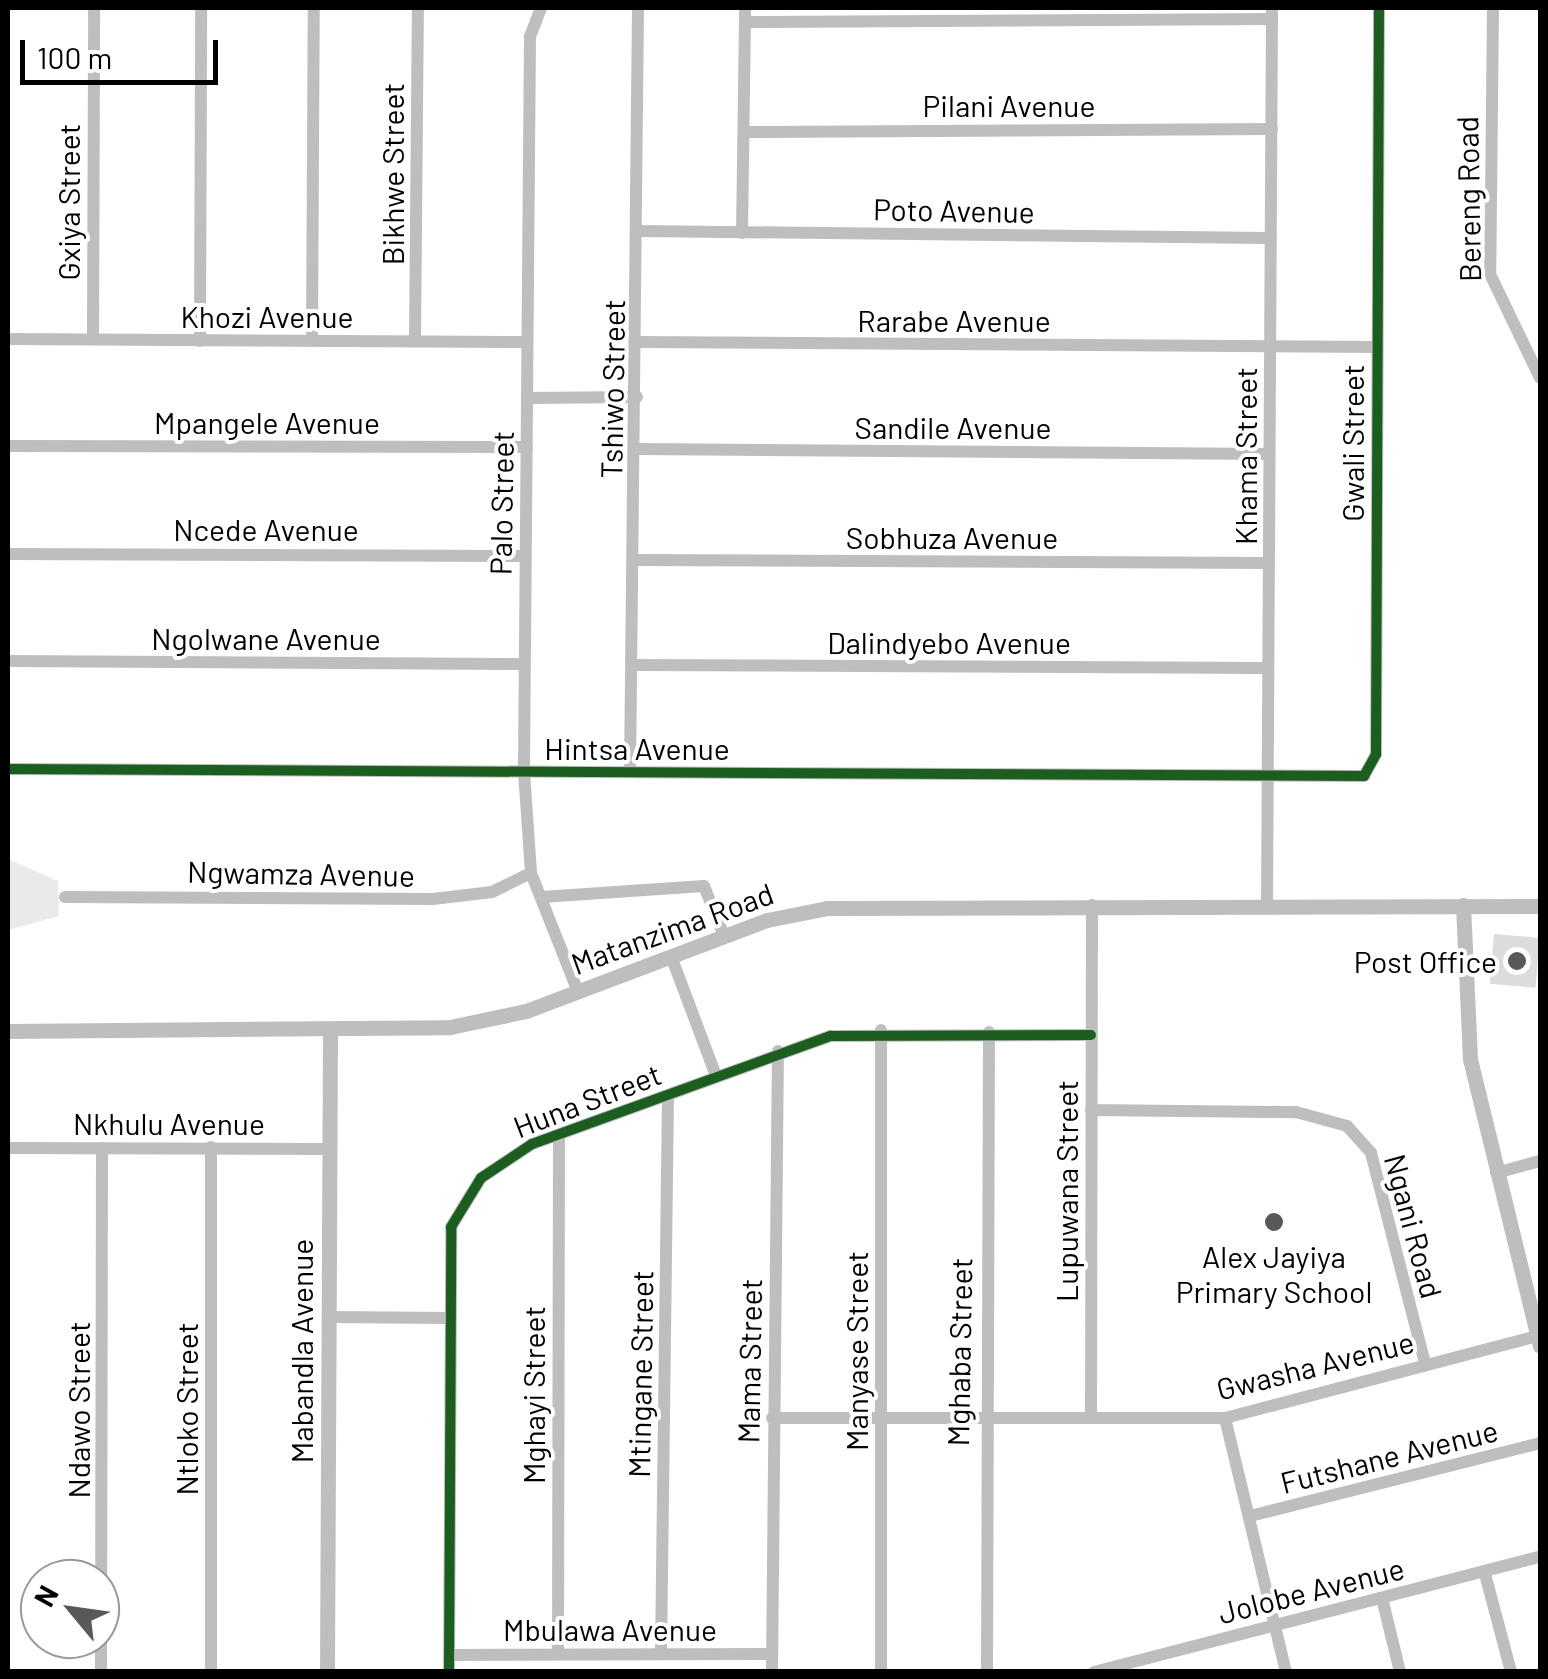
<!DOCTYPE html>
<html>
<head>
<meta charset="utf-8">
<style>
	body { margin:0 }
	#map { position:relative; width:1548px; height:1679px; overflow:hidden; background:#fff; font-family:Barlow,sans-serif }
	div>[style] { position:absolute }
	.green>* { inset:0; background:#eaeaea }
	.building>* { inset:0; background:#dcdcdc; transform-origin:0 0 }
	.minor>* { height:12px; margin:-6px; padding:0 6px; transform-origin:6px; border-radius:6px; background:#bebebe }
	.tertiary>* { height:15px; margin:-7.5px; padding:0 7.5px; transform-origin:7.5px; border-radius:7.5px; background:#bebebe }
	.cycleway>* { height:10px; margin:-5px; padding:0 5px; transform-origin:5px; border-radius:5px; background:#1b5e20 }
	.dots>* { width:28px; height:28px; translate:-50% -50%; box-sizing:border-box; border:5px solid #fff; border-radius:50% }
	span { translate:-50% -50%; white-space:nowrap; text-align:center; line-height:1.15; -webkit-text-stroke:8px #fff; paint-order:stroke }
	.street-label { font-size:30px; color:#000 }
	.poi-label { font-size:30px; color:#000 }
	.right { translate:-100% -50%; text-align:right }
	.frame { position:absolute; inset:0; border:10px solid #000; pointer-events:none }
	.north { position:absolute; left:20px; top:1559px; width:100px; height:100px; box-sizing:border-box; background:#fff; border:2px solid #999; border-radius:50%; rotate:299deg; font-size:28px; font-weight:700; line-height:40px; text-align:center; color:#000 }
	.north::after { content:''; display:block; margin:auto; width:35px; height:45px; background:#595959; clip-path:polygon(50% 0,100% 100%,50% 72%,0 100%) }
	.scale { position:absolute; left:20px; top:40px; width:198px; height:45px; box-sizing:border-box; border:5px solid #000; border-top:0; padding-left:12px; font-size:30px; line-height:35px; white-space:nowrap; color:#000; -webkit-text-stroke:8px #fff; paint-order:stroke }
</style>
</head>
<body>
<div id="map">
	<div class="green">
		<i style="clip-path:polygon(8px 790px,8px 859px,58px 881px,59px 916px,8px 930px)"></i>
	</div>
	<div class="building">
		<i style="left:1494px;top:934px;width:46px;height:50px;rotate:5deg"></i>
	</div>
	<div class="minor">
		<i style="left:541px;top:8px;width:30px;rotate:111deg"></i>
		<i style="left:530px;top:36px;width:736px;rotate:90.47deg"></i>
		<i style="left:524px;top:772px;width:101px;rotate:86deg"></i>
		<i style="left:531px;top:873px;width:128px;rotate:68.4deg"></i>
		<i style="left:1493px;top:8px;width:266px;rotate:90.6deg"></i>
		<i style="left:1490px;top:274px;width:115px;rotate:64.3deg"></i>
		<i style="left:745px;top:22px;width:527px;rotate:-0.33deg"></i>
		<i style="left:745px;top:132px;width:527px;rotate:-0.33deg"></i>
		<i style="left:639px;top:231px;width:631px;rotate:0.64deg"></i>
		<i style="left:742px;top:233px;width:225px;rotate:-89.2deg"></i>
		<i style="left:93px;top:337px;width:329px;rotate:-89.8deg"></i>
		<i style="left:8px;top:339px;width:518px;rotate:0.33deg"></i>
		<i style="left:200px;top:341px;width:333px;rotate:-89.8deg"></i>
		<i style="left:312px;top:341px;width:333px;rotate:-89.7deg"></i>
		<i style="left:415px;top:341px;width:333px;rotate:-89.5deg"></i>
		<i style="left:637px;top:342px;width:740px;rotate:0.39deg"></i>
		<i style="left:527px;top:398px;width:110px;rotate:-0.5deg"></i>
		<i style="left:8px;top:446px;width:519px;rotate:0.11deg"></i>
		<i style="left:637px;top:449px;width:632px;rotate:0.45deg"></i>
		<i style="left:8px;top:554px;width:517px;rotate:0.22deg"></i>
		<i style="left:634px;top:560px;width:635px;rotate:0.27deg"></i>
		<i style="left:8px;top:661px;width:516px;rotate:0.33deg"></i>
		<i style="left:632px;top:665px;width:633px;rotate:0.27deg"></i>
		<i style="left:8px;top:769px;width:1356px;rotate:0.3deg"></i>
		<i style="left:1364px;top:776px;width:25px;rotate:-61deg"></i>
		<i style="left:1376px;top:754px;width:746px;rotate:-89.77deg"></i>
		<i style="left:630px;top:772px;width:764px;rotate:-89.4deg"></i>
		<i style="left:65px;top:897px;width:368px;rotate:0.3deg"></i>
		<i style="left:433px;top:899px;width:59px;rotate:-6.8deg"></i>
		<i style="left:492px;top:892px;width:43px;rotate:-26deg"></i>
		<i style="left:542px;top:897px;width:162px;rotate:-3.9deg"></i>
		<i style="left:704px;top:886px;width:54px;rotate:68.2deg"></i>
		<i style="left:1267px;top:905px;width:897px;rotate:-89.68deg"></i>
		<i style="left:671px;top:956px;width:128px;rotate:69.4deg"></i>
		<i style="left:881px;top:1030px;width:642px;rotate:90deg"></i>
		<i style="left:1091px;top:1110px;width:205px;rotate:0.6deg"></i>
		<i style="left:1296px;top:1112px;width:53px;rotate:15.4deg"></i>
		<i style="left:1347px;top:1126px;width:36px;rotate:48deg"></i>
		<i style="left:1371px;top:1153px;width:217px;rotate:75.6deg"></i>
		<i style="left:8px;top:1148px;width:322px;rotate:0.2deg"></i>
		<i style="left:1496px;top:1173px;width:46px;rotate:-15.3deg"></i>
		<i style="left:329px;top:1317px;width:120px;rotate:0.5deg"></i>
		<i style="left:1091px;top:1417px;width:512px;rotate:-89.89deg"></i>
		<i style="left:772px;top:1418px;width:453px"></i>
		<i style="left:1225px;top:1418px;width:324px;rotate:-14.7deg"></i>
		<i style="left:1225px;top:1418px;width:261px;rotate:76.5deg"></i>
		<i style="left:1250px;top:1516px;width:299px;rotate:-14.1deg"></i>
		<i style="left:1485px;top:1574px;width:101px;rotate:75.1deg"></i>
		<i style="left:1382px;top:1598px;width:76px;rotate:76.3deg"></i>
		<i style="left:558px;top:1653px;width:517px;rotate:-89.89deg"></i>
		<i style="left:661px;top:1653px;width:557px;rotate:-89.28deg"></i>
		<i style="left:449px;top:1655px;width:322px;rotate:-0.2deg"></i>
		<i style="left:101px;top:1672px;width:524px;rotate:-89.89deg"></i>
		<i style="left:211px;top:1672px;width:525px;rotate:-90deg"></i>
		<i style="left:449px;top:1672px;width:445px;rotate:-89.7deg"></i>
		<i style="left:451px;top:1227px;width:57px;rotate:-58.5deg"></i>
		<i style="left:481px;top:1178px;width:61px;rotate:-33.7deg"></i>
		<i style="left:532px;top:1144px;width:318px;rotate:-19.9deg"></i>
		<i style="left:831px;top:1036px;width:260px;rotate:-0.2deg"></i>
		<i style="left:772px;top:1672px;width:621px;rotate:-89.45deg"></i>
		<i style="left:987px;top:1672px;width:640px;rotate:-89.82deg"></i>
		<i style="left:1094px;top:1672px;width:461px;rotate:-14.5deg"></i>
	</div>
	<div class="tertiary">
		<i style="left:1463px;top:905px;width:154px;rotate:87.4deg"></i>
		<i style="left:1470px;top:1059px;width:295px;rotate:76.3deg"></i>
		<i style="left:8px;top:1031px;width:442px;rotate:-0.5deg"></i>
		<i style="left:450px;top:1027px;width:78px;rotate:-11.9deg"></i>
		<i style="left:526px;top:1011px;width:258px;rotate:-20.7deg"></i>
		<i style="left:767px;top:920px;width:61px;rotate:-11.3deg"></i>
		<i style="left:827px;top:908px;width:713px;rotate:-0.16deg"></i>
		<i style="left:327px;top:1672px;width:641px;rotate:-89.73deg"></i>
	</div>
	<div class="cycleway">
		<i style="left:8px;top:769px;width:1356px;rotate:0.3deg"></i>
		<i style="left:1364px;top:776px;width:25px;rotate:-61deg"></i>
		<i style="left:1376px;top:754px;width:746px;rotate:-89.77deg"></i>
		<i style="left:449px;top:1672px;width:445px;rotate:-89.7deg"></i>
		<i style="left:451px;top:1227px;width:57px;rotate:-58.5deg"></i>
		<i style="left:481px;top:1178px;width:61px;rotate:-33.7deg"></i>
		<i style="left:532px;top:1144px;width:318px;rotate:-19.9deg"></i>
		<i style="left:831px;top:1036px;width:260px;rotate:-0.2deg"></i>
	</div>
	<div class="dots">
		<i style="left:1517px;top:961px;background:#595959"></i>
		<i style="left:1274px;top:1222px;background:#595959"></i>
	</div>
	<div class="street-label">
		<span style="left:1009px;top:105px">Pilani Avenue</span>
		<span style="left:392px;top:174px;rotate:-90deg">Bikhwe Street</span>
		<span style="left:1468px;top:199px;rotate:-91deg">Bereng Road</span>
		<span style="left:68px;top:202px;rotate:-90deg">Gxiya Street</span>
		<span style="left:954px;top:210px;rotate:1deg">Poto Avenue</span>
		<span style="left:267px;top:316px">Khozi Avenue</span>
		<span style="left:954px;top:320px">Rarabe Avenue</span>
		<span style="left:612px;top:389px;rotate:-89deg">Tshiwo Street</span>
		<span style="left:267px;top:422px">Mpangele Avenue</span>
		<span style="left:953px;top:427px">Sandile Avenue</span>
		<span style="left:1352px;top:443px;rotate:-90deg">Gwali Street</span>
		<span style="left:1245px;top:456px;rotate:-90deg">Khama Street</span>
		<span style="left:501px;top:503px;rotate:-89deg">Palo Street</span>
		<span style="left:266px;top:529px">Ncede Avenue</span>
		<span style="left:952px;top:537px">Sobhuza Avenue</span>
		<span style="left:266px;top:638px">Ngolwane Avenue</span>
		<span style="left:949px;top:642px">Dalindyebo Avenue</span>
		<span style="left:637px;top:748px">Hintsa Avenue</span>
		<span style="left:301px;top:873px;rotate:1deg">Ngwamza Avenue</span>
		<span style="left:672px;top:928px;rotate:-20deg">Matanzima Road</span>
		<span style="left:587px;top:1100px;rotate:-21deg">Huna Street</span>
		<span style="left:169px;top:1123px">Nkhulu Avenue</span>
		<span style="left:1066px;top:1191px;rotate:-90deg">Lupuwana Street</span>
		<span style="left:1414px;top:1226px;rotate:75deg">Ngani Road</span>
		<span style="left:301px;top:1351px;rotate:-90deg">Mabandla Avenue</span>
		<span style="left:856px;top:1351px;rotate:-90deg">Manyase Street</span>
		<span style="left:959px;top:1352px;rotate:-89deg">Mghaba Street</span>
		<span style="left:749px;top:1361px;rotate:-89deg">Mama Street</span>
		<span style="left:1315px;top:1365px;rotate:-14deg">Gwasha Avenue</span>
		<span style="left:640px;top:1374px;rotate:-89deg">Mtingane Street</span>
		<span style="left:533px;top:1395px;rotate:-90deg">Mghayi Street</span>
		<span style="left:186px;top:1409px;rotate:-90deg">Ntloko Street</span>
		<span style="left:78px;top:1410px;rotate:-90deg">Ndawo Street</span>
		<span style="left:1389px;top:1456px;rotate:-14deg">Futshane Avenue</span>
		<span style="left:1311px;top:1590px;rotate:-14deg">Jolobe Avenue</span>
		<span style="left:610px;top:1629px">Mbulawa Avenue</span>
	</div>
	<div class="poi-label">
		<span class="right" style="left:1497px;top:961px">Post Office</span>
		<span style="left:1274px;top:1273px">Alex Jayiya<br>Primary School</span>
	</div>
	<div class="frame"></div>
	<div class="north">N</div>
	<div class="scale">100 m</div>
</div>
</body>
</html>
